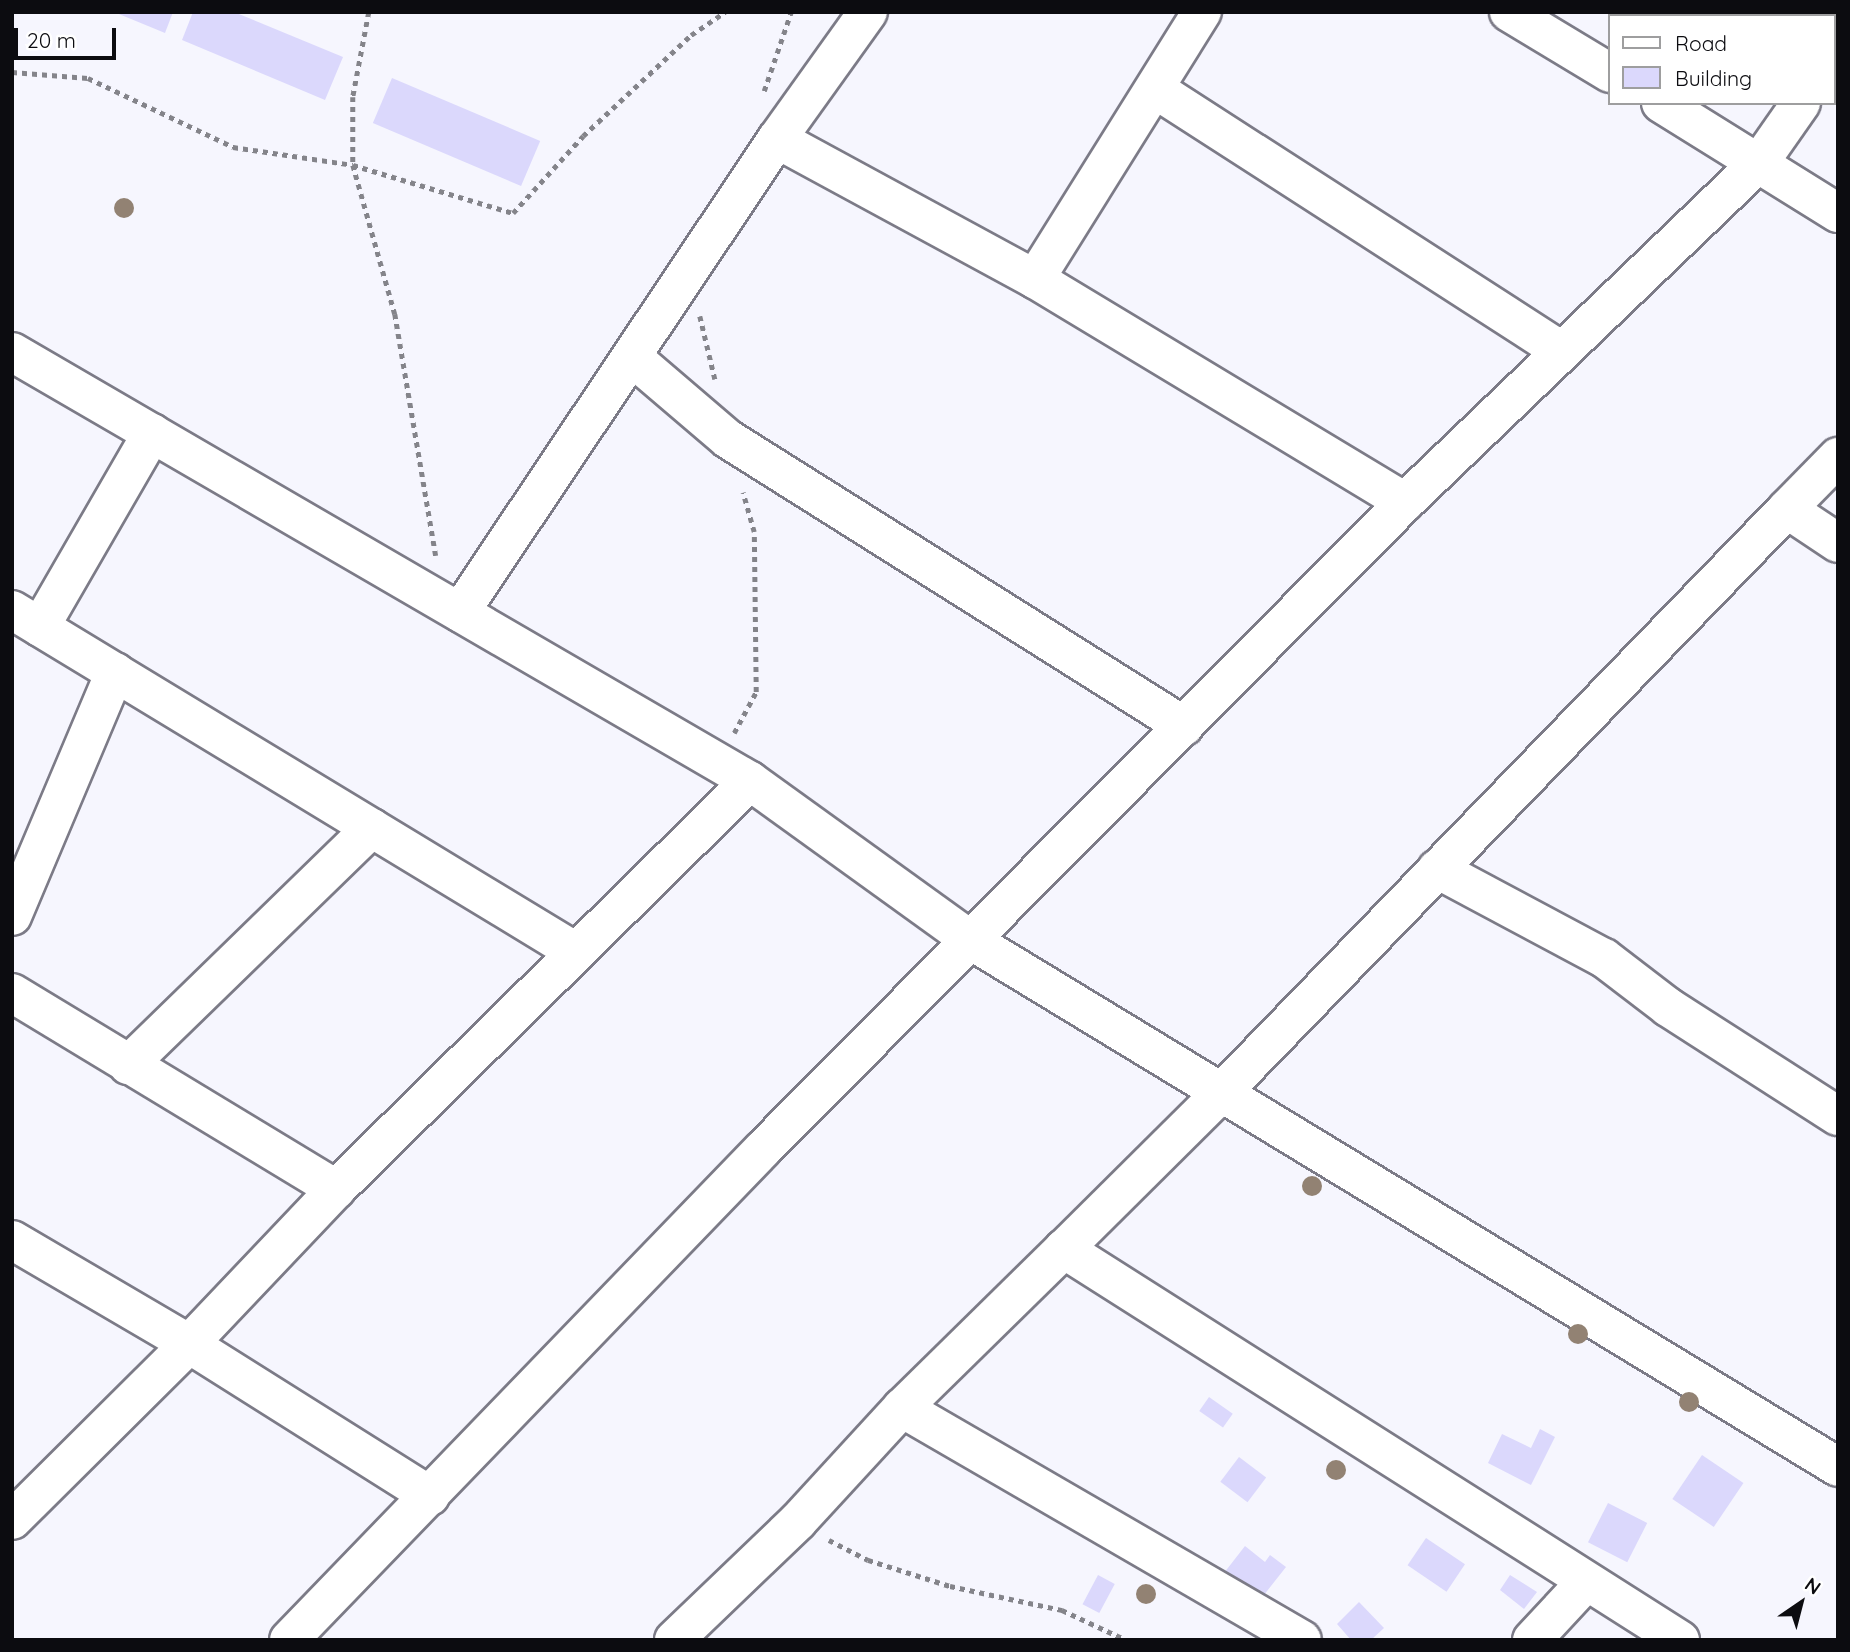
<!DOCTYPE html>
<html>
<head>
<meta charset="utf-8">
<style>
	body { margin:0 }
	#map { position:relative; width:1850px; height:1652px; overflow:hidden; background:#f6f6fe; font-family:Quicksand,sans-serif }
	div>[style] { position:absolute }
	.building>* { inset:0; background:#dbd8fc; transform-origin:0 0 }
	.path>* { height:4.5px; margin-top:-2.25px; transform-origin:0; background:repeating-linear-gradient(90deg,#84848a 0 5px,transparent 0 10px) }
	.roads { filter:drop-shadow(2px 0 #7c7b87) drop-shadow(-2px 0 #7c7b87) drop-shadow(0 2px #7c7b87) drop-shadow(0 -2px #7c7b87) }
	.minor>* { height:38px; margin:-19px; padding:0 19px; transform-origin:19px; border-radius:19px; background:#fff }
	.trees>* { width:20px; height:20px; margin:-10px; border-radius:50%; background:#928273 }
	span { translate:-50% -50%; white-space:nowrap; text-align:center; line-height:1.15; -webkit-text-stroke:5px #fff; paint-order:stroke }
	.frame { position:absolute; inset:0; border:14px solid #0c0c10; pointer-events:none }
	.legend { position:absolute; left:1608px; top:14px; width:228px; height:91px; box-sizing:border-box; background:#fff; border:2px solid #9e9e9f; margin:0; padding:9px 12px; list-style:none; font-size:21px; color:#0c0c10 }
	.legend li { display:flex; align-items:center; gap:14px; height:35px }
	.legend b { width:35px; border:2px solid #9e9e9f }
	.north { position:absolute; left:1766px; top:1568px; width:70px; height:70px; -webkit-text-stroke:5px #fff; paint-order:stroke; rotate:35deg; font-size:19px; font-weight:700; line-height:28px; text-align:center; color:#0c0c10 }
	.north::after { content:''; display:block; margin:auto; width:24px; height:32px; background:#0c0c10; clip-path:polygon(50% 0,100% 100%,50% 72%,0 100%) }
	.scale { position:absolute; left:14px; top:28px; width:102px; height:32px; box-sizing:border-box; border:4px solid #0c0c10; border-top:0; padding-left:9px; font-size:21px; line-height:24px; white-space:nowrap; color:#0c0c10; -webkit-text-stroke:5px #fff; paint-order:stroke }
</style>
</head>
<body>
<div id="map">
	<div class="building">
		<i style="clip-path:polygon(114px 12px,173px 12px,165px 33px)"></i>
		<i style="clip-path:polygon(193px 12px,234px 12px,343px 57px,325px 100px,182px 40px)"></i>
		<i style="left:392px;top:78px;width:161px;height:49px;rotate:23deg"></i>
		<i style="left:1209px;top:1397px;width:29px;height:17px;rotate:35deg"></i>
		<i style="clip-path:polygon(1540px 1429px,1555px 1437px,1531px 1485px,1488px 1463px,1502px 1434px,1531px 1448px)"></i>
		<i style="left:1702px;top:1455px;width:50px;height:53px;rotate:34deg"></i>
		<i style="left:1239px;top:1457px;width:34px;height:31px;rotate:37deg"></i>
		<i style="left:1608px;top:1503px;width:44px;height:44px;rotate:27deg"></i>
		<i style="left:1426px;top:1538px;width:47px;height:33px;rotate:34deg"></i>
		<i style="clip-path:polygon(1245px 1546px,1265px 1562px,1270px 1555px,1286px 1567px,1260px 1600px,1224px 1573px)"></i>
		<i style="left:1098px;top:1575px;width:19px;height:33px;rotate:28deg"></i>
		<i style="clip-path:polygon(1510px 1575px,1537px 1592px,1524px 1609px,1500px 1590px)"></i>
		<i style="clip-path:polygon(1359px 1602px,1384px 1628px,1371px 1640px,1351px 1640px,1337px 1624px)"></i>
	</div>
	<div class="path">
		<i style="left:369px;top:12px;width:86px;rotate:100.7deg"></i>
		<i style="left:353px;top:97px;width:68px;rotate:90deg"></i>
		<i style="left:353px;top:165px;width:155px;rotate:74.3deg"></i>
		<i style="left:395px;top:314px;width:245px;rotate:80.4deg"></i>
		<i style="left:12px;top:72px;width:76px;rotate:4.5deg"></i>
		<i style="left:88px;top:78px;width:161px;rotate:25.4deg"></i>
		<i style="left:233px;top:147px;width:121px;rotate:8.5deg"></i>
		<i style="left:353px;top:165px;width:167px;rotate:16.7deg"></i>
		<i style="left:513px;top:213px;width:104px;rotate:-47.7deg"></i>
		<i style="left:583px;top:136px;width:148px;rotate:-43.1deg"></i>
		<i style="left:691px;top:35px;width:41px;rotate:-34.1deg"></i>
		<i style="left:764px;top:91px;width:83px;rotate:-71.1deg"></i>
		<i style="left:700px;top:316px;width:65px;rotate:76.6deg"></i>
		<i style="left:734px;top:733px;width:47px;rotate:-61.8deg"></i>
		<i style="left:756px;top:692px;width:160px;rotate:-90.7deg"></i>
		<i style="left:754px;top:532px;width:41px;rotate:-105.8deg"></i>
		<i style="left:829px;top:1540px;width:44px;rotate:27.1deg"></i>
		<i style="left:868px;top:1560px;width:86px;rotate:17.6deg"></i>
		<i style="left:950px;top:1586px;width:115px;rotate:12.1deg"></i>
		<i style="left:1062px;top:1610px;width:66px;rotate:25deg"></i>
	</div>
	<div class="roads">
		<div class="minor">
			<i style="left:1509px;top:12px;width:118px;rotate:31.1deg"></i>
			<i style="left:1834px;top:62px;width:6px;rotate:-45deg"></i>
			<i style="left:1155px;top:89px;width:484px;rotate:32.8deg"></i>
			<i style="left:1661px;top:103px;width:208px;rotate:31.9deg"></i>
			<i style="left:777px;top:139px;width:156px;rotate:-54.4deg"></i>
			<i style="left:1035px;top:279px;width:432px;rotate:31.1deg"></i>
			<i style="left:12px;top:352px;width:854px;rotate:30.17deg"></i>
			<i style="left:750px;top:781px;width:274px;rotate:35.8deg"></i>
			<i style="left:972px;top:941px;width:1013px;rotate:31.27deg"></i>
			<i style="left:632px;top:357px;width:126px;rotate:40.5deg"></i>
			<i style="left:728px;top:439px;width:539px;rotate:32.19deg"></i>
			<i style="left:1787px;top:509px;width:73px;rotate:-45.6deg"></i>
			<i style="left:12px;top:610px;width:660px;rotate:31.23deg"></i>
			<i style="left:460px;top:612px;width:569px;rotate:-56.17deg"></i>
			<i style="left:777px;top:139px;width:294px;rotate:28.5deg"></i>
			<i style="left:1035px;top:279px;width:315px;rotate:-58deg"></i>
			<i style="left:40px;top:627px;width:224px;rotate:-60deg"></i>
			<i style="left:1437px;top:869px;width:189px;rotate:28.1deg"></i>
			<i style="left:1604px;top:958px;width:81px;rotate:37.4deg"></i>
			<i style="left:1668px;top:1007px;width:202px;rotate:32.7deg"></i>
			<i style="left:12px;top:916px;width:265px;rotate:-67.1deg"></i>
			<i style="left:12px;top:993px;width:379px;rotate:31.2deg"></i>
			<i style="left:128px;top:1065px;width:340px;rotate:-44.2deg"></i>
			<i style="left:12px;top:1240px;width:205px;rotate:30.4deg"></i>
			<i style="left:189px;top:1344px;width:214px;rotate:-46.5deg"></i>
			<i style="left:336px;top:1189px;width:581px;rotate:-44.58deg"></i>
			<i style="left:902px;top:1408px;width:462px;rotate:30.1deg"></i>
			<i style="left:12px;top:1520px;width:250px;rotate:-44.8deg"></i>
			<i style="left:189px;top:1344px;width:285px;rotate:32.2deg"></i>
			<i style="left:289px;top:1640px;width:682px;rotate:-46.01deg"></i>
			<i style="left:763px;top:1149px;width:911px;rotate:-45.22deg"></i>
			<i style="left:1405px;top:502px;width:490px;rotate:-43.8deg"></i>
			<i style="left:1759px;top:163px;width:73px;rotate:-55deg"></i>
			<i style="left:674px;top:1640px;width:172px;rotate:-43.8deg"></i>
			<i style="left:798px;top:1521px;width:154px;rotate:-47.4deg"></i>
			<i style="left:902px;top:1408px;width:227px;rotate:-44.5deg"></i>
			<i style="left:1532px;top:1640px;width:78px;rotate:-47.1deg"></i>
			<i style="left:1680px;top:1640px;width:730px;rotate:-147.6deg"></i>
			<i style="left:1064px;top:1249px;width:226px;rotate:-44.8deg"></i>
			<i style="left:1224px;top:1090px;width:809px;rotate:-45.9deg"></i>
			<i style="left:1787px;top:509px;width:61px;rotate:33.7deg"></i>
		</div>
	</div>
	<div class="trees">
		<i style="left:124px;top:208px"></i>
		<i style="left:1312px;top:1186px"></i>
		<i style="left:1578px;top:1334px"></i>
		<i style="left:1689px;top:1402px"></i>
		<i style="left:1336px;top:1470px"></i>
		<i style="left:1146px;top:1594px"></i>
	</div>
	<div class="frame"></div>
	<ul class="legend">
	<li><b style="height:9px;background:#fff"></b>Road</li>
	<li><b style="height:19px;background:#dbd8fc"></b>Building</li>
	</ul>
	<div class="north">N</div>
	<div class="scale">20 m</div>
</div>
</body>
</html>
